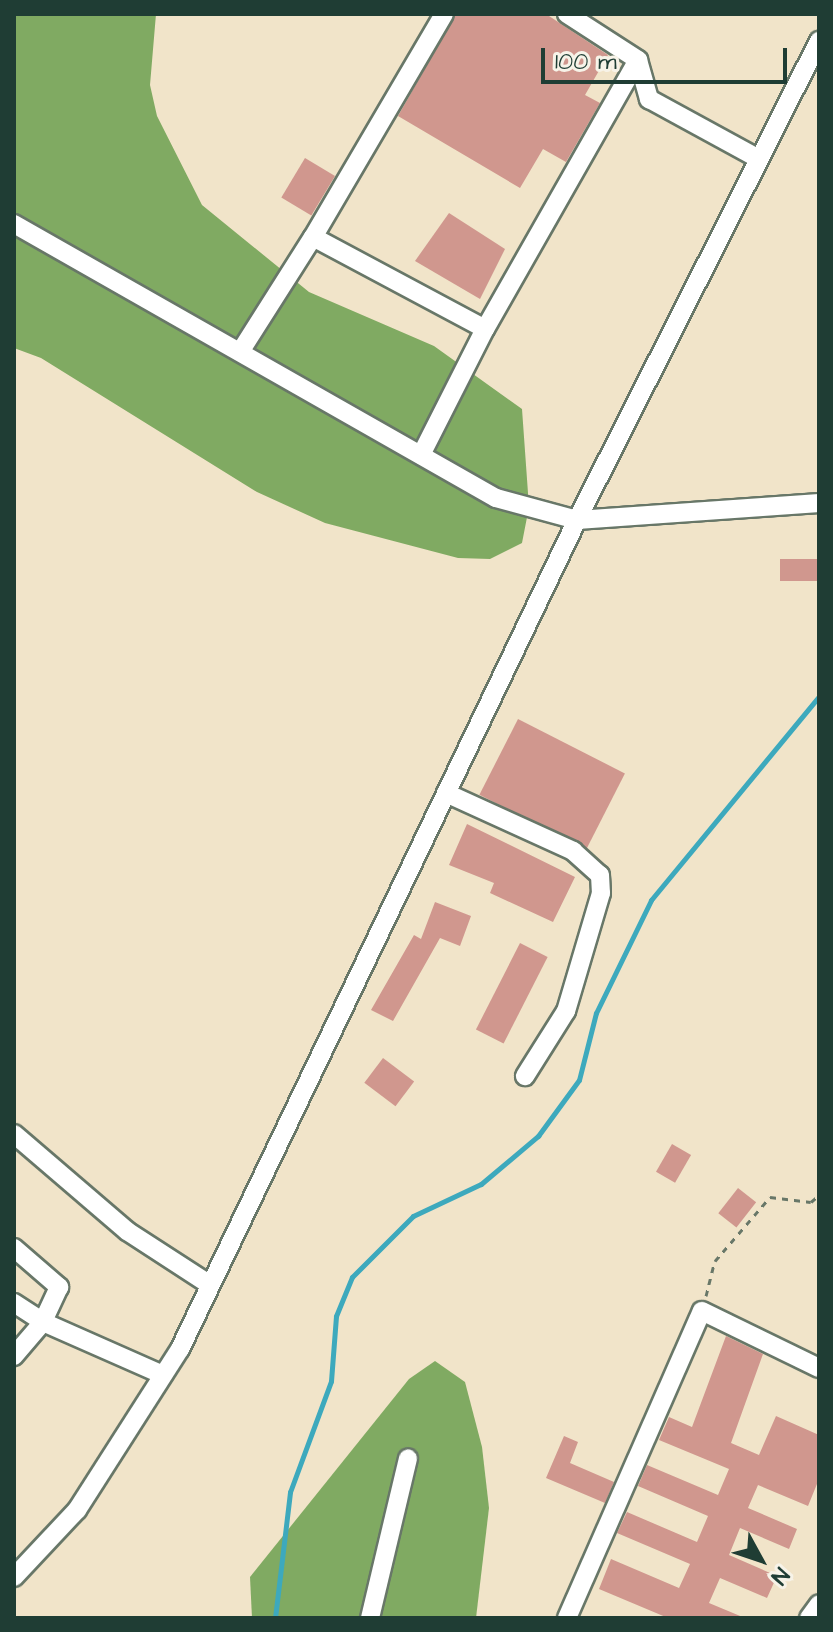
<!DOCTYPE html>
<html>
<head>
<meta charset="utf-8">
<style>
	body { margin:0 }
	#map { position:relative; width:833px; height:1632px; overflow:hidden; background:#f1e4c9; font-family:"Architects Daughter",sans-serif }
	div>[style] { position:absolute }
	.forest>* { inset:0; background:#80aa62 }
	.stream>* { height:5px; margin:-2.5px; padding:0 2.5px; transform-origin:2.5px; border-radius:2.5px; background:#3da9bd }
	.building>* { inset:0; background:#d0978e; transform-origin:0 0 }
	.path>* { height:3px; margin-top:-1.5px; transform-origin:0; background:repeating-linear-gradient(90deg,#687768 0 6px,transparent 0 12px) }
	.roads { filter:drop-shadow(2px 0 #687768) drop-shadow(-2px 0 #687768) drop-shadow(0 2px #687768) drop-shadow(0 -2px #687768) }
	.minor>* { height:18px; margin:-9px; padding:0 9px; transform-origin:9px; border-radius:9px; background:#fff }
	span { translate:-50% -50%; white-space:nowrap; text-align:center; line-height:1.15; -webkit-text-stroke:6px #f7f3e8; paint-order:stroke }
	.frame { position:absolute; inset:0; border:16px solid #1f3d34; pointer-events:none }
	.north { position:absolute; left:721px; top:1520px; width:80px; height:80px; -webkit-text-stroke:6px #f7f3e8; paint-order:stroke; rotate:130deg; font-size:22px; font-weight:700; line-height:32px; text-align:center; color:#1f3d34 }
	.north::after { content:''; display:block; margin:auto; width:28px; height:36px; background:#1f3d34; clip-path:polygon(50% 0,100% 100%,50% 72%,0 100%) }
	.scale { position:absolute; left:541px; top:48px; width:246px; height:36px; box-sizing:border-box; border:4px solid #1f3d34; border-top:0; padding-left:10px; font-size:24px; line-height:28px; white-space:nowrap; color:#1f3d34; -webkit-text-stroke:6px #f7f3e8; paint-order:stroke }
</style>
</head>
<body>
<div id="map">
	<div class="forest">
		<i style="clip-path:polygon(14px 14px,156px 14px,150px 85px,157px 116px,202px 205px,309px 292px,434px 346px,522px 409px,529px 507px,522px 543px,490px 559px,458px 558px,325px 523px,257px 492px,41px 358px,14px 348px)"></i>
		<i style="clip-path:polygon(435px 1361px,465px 1382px,482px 1447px,489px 1508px,476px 1618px,252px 1618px,250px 1577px,409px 1379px)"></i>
	</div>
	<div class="stream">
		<i style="left:275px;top:1618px;width:127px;rotate:-83.2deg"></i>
		<i style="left:290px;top:1492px;width:118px;rotate:-69.7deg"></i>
		<i style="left:331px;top:1381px;width:65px;rotate:-85.6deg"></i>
		<i style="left:336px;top:1316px;width:42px;rotate:-67.7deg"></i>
		<i style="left:352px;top:1277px;width:86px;rotate:-45deg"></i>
		<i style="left:413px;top:1216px;width:75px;rotate:-25.2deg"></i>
		<i style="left:481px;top:1184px;width:75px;rotate:-40.1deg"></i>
		<i style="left:538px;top:1136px;width:69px;rotate:-53.8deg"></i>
		<i style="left:579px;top:1080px;width:69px;rotate:-75.8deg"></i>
		<i style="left:596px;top:1013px;width:126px;rotate:-64deg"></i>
		<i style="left:651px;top:900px;width:264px;rotate:-50.5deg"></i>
	</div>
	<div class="building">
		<i style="clip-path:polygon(456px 14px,546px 14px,608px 55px,585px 95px,600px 103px,566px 162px,543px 149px,520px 188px,398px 116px)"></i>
		<i style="left:305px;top:158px;width:35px;height:46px;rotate:31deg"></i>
		<i style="clip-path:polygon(449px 213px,505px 249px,480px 299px,415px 261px)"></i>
		<i style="left:819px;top:559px;width:22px;height:39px;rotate:90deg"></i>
		<i style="left:518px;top:719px;width:120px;height:85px;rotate:27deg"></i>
		<i style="clip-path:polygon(467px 824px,575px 877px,553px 922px,490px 893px,494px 883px,449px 865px)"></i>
		<i style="clip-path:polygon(435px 902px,471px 916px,460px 946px,440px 938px,393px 1021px,371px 1010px,414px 935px,421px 939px)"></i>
		<i style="left:520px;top:943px;width:31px;height:97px;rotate:27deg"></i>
		<i style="left:383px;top:1058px;width:39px;height:31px;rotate:37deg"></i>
		<i style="left:672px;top:1144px;width:22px;height:32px;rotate:30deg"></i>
		<i style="left:738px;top:1188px;width:23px;height:32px;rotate:38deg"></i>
		<i style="clip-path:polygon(726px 1336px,763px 1354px,731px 1443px,759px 1455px,776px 1416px,819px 1435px,819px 1479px,808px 1506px,758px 1485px,748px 1508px,797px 1529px,789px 1549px,740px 1528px,729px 1555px,777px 1576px,767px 1598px,720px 1578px,709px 1603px,745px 1618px,668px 1618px,599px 1589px,611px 1559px,679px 1588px,690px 1564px,617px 1533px,627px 1512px,697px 1542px,708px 1516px,638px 1486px,647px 1465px,718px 1495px,729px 1469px,659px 1440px,669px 1417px,692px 1427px)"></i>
		<i style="clip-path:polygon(564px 1436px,578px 1442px,570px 1463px,614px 1482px,605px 1503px,546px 1478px)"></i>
	</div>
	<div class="path">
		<i style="left:706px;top:1296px;width:36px;rotate:-76deg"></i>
		<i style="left:715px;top:1261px;width:84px;rotate:-49.3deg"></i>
		<i style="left:770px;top:1197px;width:41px;rotate:7deg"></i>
		<i style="left:811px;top:1202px;width:11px;rotate:-41deg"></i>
	</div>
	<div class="roads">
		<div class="minor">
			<i style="left:444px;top:14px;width:259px;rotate:120.4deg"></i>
			<i style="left:313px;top:237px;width:195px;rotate:28.1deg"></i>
			<i style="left:485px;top:329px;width:309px;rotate:-60.4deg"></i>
			<i style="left:567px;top:14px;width:85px;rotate:32.9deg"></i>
			<i style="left:638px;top:60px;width:41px;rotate:74.2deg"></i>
			<i style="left:649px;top:99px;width:125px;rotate:28.6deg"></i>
			<i style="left:14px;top:224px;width:554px;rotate:29.62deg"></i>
			<i style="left:496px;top:498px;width:84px;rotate:15.2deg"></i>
			<i style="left:577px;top:520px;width:243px;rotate:-4deg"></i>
			<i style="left:240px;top:352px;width:136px;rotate:-57.6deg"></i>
			<i style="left:421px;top:455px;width:141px;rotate:-63.1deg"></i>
			<i style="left:446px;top:793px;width:140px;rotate:24.5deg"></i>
			<i style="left:573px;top:851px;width:36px;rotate:42deg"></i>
			<i style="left:600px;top:875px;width:18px;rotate:87deg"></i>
			<i style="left:601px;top:893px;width:123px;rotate:106.5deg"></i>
			<i style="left:566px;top:1011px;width:77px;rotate:122.2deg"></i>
			<i style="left:14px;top:1134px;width:149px;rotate:40.6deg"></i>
			<i style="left:127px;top:1231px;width:99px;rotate:33deg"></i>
			<i style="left:14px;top:1248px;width:60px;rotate:40.9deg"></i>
			<i style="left:59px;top:1287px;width:38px;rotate:115deg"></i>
			<i style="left:43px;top:1322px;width:131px;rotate:23.8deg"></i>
			<i style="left:14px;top:1303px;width:35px;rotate:33deg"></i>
			<i style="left:43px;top:1322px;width:45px;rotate:130.5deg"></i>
			<i style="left:14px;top:1577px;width:92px;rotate:-46.8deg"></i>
			<i style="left:77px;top:1510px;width:191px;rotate:-57.4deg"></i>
			<i style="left:180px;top:1349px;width:919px;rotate:-64.41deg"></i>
			<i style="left:577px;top:520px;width:537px;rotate:-63.2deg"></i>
			<i style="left:370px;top:1618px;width:164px;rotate:-76.6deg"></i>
			<i style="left:567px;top:1618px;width:335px;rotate:-66.3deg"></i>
			<i style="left:702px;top:1311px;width:130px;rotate:26deg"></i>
			<i style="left:809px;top:1618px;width:17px;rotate:-54deg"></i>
		</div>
	</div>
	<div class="frame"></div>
	<div class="north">N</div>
	<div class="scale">100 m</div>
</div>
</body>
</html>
